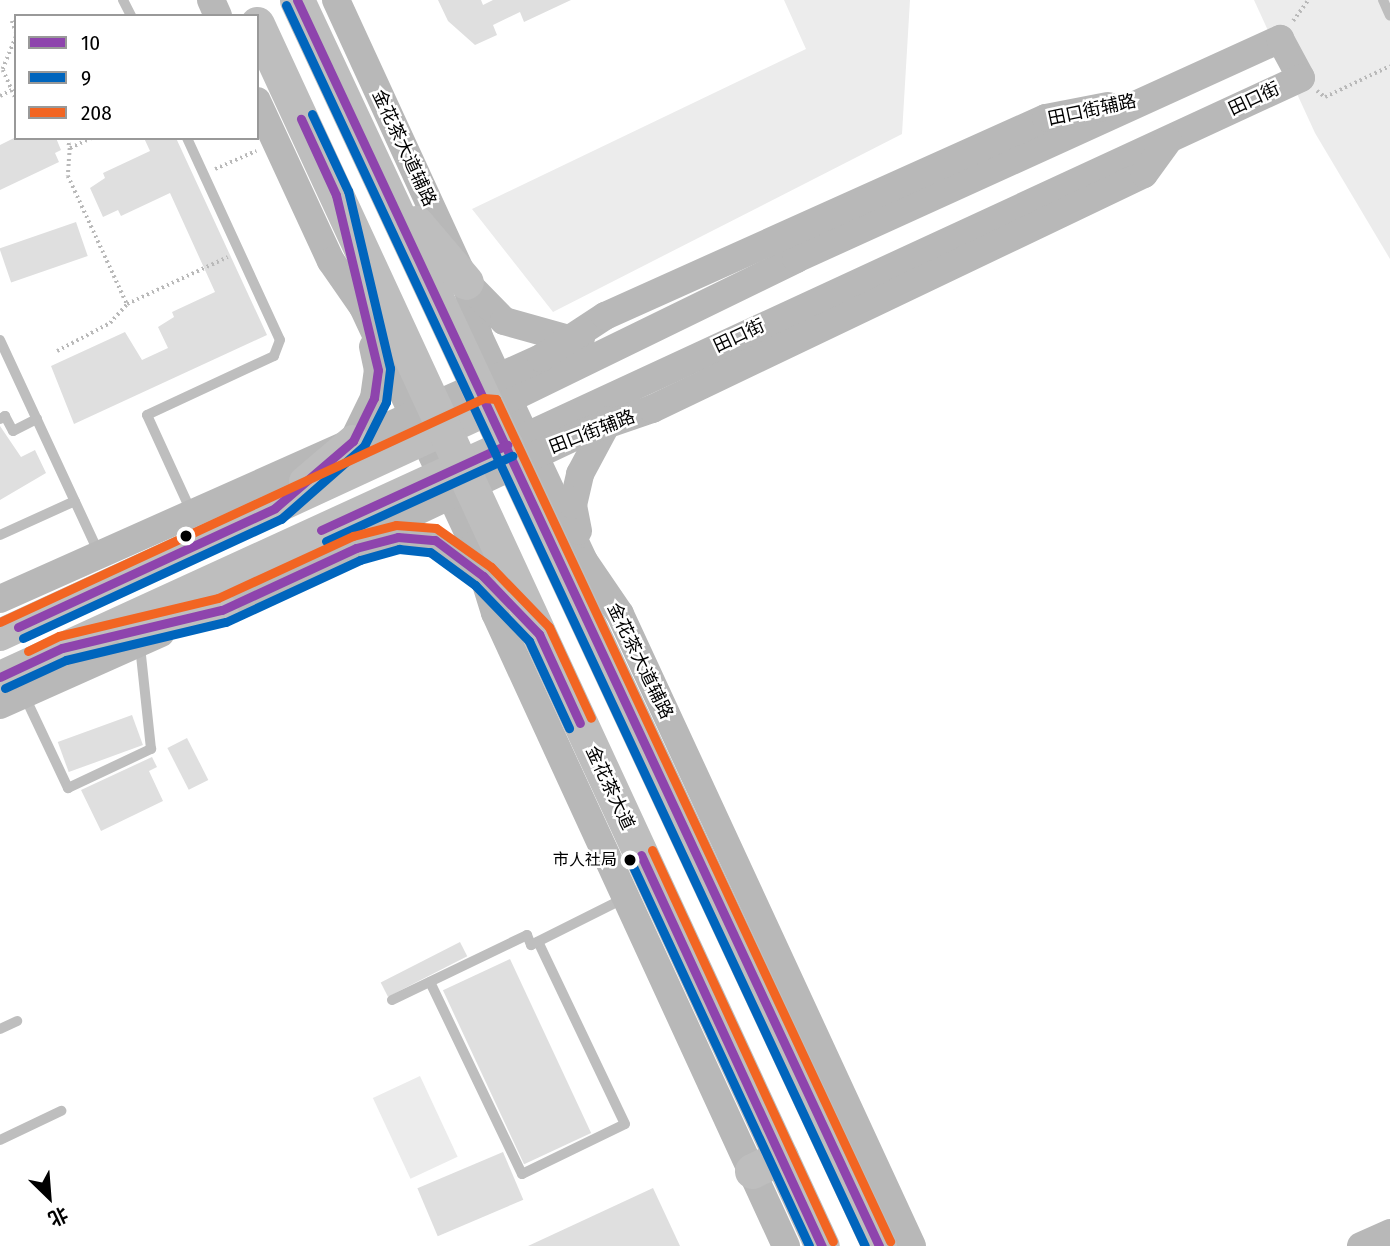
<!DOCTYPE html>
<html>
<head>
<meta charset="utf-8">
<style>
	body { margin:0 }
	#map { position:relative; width:1390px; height:1246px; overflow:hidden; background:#fff; font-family:"Fira Sans Condensed","Noto Sans SC",sans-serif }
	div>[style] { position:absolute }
	.green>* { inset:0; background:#ececec; transform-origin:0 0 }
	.building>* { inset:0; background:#dfdfdf; transform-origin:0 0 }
	.path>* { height:3.5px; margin-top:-1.75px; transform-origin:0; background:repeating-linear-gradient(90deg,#b9b9b9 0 2px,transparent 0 5.5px) }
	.lane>* { height:10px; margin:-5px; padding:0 5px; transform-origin:5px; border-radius:5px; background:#bebebe }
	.secondary>* { height:28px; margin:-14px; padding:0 14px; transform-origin:14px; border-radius:14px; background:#b8b8b8 }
	.primary>* { height:32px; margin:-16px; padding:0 16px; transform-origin:16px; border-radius:16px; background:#bebebe }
	.highway>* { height:35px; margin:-17.5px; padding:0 17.5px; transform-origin:17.5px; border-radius:17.5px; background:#bebebe }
	.bus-1>* { height:9px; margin:-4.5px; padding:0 4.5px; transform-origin:4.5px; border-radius:4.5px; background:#8e44ad }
	.bus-2>* { height:9px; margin:-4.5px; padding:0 4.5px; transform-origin:4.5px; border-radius:4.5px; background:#0065bd }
	.bus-3>* { height:9px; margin:-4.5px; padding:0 4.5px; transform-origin:4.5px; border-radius:4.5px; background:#f26522 }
	.dots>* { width:19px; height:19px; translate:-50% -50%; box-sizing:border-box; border:4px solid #fff; border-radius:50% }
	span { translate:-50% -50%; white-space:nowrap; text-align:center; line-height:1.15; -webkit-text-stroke:5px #fff; paint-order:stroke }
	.bus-label { font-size:16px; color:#000 }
	.right { translate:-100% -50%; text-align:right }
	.street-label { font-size:18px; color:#000 }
	.legend { position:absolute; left:14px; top:14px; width:245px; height:126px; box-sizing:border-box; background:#fff; border:2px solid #999; margin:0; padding:9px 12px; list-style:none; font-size:21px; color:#000 }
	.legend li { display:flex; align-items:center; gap:14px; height:35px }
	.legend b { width:35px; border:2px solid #999 }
	.north { position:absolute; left:14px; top:1162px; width:70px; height:70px; -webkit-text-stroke:5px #fff; paint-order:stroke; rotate:155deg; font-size:19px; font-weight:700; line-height:28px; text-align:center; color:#000 }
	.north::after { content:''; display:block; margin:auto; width:24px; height:32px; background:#000; clip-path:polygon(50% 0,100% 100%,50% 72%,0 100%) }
</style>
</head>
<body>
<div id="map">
	<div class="green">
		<i style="clip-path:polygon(784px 0,910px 0,902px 134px,553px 312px,472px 209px,806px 49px)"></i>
		<i style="clip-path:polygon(1254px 0,1390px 0,1390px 259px,1315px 133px)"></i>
		<i style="left:420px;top:1076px;width:89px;height:52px;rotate:65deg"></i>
	</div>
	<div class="building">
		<i style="clip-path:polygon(438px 0,481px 0,483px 5px,493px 0,571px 0,524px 22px,520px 12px,493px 25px,497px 35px,475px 45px,448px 21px)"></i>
		<i style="clip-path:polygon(14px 138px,56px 138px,61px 150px,55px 153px,59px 162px,0 190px,0 145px)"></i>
		<i style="clip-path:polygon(144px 138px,176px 138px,267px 335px,74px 424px,51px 366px,125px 332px,142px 360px,168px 348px,158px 327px,174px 317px,172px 312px,215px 292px,170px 193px,121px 216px,118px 210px,103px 217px,90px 188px,105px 178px,103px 173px,150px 151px)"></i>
		<i style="left:76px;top:222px;width:36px;height:81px;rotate:71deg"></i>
		<i style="clip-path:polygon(0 426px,21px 457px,35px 450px,46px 473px,0 500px)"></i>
		<i style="left:132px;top:715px;width:32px;height:79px;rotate:70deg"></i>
		<i style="left:187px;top:738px;width:47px;height:22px;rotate:63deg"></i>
		<i style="clip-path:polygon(152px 757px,157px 767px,149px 771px,163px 801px,101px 831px,81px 790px)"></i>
		<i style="left:460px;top:942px;width:16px;height:89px;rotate:63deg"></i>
		<i style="left:510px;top:959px;width:192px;height:74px;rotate:65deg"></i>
		<i style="left:503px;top:1152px;width:52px;height:93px;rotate:67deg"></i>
		<i style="clip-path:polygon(653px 1188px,680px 1246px,528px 1246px)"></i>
	</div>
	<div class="path">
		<i style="left:12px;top:21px;width:12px;rotate:70deg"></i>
		<i style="left:1293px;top:21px;width:26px;rotate:-54deg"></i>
		<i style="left:16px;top:37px;width:35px;rotate:112deg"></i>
		<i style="left:3px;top:70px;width:32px;rotate:66deg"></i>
		<i style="left:1317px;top:91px;width:10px;rotate:37deg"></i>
		<i style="left:1325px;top:97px;width:72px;rotate:-25.5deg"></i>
		<i style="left:0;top:96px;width:13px;rotate:-27deg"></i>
		<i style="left:67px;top:138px;width:10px;rotate:73deg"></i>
		<i style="left:70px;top:148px;width:28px;rotate:94deg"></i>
		<i style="left:68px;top:176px;width:141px;rotate:65.3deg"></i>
		<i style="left:127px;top:304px;width:111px;rotate:-25deg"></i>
		<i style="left:70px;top:148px;width:23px;rotate:-25deg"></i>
		<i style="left:215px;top:169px;width:45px;rotate:-23.7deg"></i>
		<i style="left:57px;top:351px;width:60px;rotate:-27.8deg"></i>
		<i style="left:110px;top:323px;width:25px;rotate:-48deg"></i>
	</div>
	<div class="lane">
		<i style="left:123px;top:0;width:18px;rotate:63deg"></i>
		<i style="left:1383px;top:0;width:17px;rotate:66deg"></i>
		<i style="left:187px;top:138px;width:222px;rotate:65.3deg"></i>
		<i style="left:280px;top:340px;width:17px;rotate:111deg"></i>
		<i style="left:274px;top:356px;width:140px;rotate:155.1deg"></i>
		<i style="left:147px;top:415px;width:106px;rotate:65.4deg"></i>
		<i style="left:0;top:340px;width:235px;rotate:65.1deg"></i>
		<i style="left:0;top:419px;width:6px;rotate:-31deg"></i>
		<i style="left:5px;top:416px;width:17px;rotate:62deg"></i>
		<i style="left:13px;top:431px;width:27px;rotate:-27deg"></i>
		<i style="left:0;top:535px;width:82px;rotate:-24.4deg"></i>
		<i style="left:25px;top:697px;width:101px;rotate:64.7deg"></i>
		<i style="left:68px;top:788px;width:92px;rotate:-25.2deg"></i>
		<i style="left:151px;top:749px;width:104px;rotate:-96.1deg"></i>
		<i style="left:430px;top:982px;width:213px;rotate:64.4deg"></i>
		<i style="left:522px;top:1174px;width:114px;rotate:-25.9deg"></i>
		<i style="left:625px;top:1124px;width:202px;rotate:-115.5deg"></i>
		<i style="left:392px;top:1000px;width:150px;rotate:-25.7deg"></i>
		<i style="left:527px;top:935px;width:11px;rotate:68deg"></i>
		<i style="left:531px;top:945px;width:105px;rotate:-26.6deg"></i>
		<i style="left:0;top:1029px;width:19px;rotate:-25deg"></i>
		<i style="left:0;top:1140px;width:68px;rotate:-25.4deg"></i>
	</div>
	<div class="secondary">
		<i style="left:211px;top:0;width:17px;rotate:66deg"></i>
		<i style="left:336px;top:0;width:311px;rotate:65.3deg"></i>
		<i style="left:466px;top:282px;width:57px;rotate:76.7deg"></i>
		<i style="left:479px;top:337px;width:247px;rotate:64.9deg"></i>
		<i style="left:584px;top:561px;width:64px;rotate:55.8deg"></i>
		<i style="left:620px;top:614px;width:696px;rotate:65.2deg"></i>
		<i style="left:257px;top:101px;width:176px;rotate:65.2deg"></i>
		<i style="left:331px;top:261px;width:56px;rotate:55.2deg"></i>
		<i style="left:363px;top:307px;width:263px;rotate:65deg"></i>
		<i style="left:474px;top:545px;width:71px;rotate:72.8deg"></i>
		<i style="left:495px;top:613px;width:697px;rotate:65.31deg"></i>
		<i style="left:466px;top:282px;width:54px;rotate:45.7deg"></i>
		<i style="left:504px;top:321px;width:67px;rotate:15.5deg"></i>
		<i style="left:569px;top:339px;width:12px;rotate:-5deg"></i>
		<i style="left:489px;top:409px;width:342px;rotate:-26deg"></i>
		<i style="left:796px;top:259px;width:532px;rotate:-24.44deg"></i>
		<i style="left:1280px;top:39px;width:44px;rotate:61.7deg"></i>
		<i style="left:1301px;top:78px;width:875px;rotate:155.19deg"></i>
		<i style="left:353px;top:441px;width:48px;rotate:-64deg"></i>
		<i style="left:374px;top:398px;width:28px;rotate:-82deg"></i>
		<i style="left:378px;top:370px;width:24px;rotate:-102deg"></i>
		<i style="left:578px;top:531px;width:26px;rotate:-101deg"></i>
		<i style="left:573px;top:505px;width:32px;rotate:-77deg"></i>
		<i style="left:580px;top:474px;width:61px;rotate:-61.8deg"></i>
		<i style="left:368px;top:545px;width:31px;rotate:-15deg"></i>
		<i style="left:398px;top:537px;width:37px;rotate:5deg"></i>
		<i style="left:435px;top:540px;width:60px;rotate:36.9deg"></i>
		<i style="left:0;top:599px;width:592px;rotate:-24.01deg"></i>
		<i style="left:541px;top:358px;width:77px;rotate:-33.3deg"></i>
		<i style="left:605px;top:316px;width:483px;rotate:-24.2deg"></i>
		<i style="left:1046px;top:118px;width:63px;rotate:-11deg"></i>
		<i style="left:203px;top:617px;width:168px;rotate:-24.3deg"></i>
		<i style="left:356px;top:548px;width:44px;rotate:-34.8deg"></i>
		<i style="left:392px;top:523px;width:210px;rotate:-25.3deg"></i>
		<i style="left:582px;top:433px;width:74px;rotate:-18.9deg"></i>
		<i style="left:652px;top:409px;width:545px;rotate:-25.53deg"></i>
		<i style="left:1144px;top:174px;width:41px;rotate:-54deg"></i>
		<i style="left:0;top:705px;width:176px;rotate:-24.1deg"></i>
		<i style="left:1361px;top:1246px;width:32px;rotate:-24deg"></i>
	</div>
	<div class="primary">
		<i style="left:305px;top:482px;width:63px;rotate:-40.5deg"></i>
		<i style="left:131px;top:632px;width:94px;rotate:-13.6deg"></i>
		<i style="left:0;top:635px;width:539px;rotate:-24.8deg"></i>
		<i style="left:0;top:677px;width:558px;rotate:-24.59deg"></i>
	</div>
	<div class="highway">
		<i style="left:297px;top:0;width:1375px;rotate:64.96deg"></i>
		<i style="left:257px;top:24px;width:1346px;rotate:65.19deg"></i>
		<i style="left:416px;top:223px;width:77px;rotate:49.7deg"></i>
		<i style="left:752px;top:1171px;width:32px;rotate:-26deg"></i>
	</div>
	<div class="bus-1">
		<i style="left:297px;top:0;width:1375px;rotate:64.96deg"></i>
		<i style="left:321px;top:530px;width:205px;rotate:-24.6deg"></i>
		<i style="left:18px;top:627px;width:283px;rotate:-24.8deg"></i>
		<i style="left:275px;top:508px;width:103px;rotate:-40.7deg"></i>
		<i style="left:353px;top:441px;width:48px;rotate:-64deg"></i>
		<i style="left:374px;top:398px;width:28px;rotate:-82deg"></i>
		<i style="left:378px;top:370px;width:180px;rotate:-103.5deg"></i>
		<i style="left:336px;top:195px;width:84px;rotate:-114.7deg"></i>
		<i style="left:0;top:677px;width:68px;rotate:-25.1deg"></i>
		<i style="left:62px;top:648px;width:164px;rotate:-13.4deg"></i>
		<i style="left:222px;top:610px;width:148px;rotate:-24.8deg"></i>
		<i style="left:356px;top:548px;width:43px;rotate:-14.7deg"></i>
		<i style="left:398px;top:537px;width:37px;rotate:5deg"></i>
		<i style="left:435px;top:540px;width:60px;rotate:36.9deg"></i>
		<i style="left:483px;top:576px;width:81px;rotate:46deg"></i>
		<i style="left:539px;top:634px;width:98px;rotate:65.3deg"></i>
		<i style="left:641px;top:855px;width:431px;rotate:65.2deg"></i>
	</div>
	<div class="bus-2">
		<i style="left:286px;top:5px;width:1369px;rotate:64.99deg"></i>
		<i style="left:326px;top:541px;width:205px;rotate:-24.6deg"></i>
		<i style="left:23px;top:638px;width:284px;rotate:-24.8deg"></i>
		<i style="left:281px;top:519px;width:111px;rotate:-41.3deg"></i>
		<i style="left:364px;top:446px;width:49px;rotate:-63.4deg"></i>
		<i style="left:386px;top:402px;width:34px;rotate:-83deg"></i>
		<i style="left:390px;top:368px;width:182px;rotate:-103.3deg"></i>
		<i style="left:348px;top:191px;width:85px;rotate:-115.1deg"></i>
		<i style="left:5px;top:688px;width:67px;rotate:-24.7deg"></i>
		<i style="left:66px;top:660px;width:164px;rotate:-13.4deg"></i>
		<i style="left:226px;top:622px;width:148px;rotate:-24.8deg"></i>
		<i style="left:360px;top:560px;width:41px;rotate:-15.8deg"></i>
		<i style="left:399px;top:549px;width:31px;rotate:6deg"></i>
		<i style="left:430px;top:552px;width:56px;rotate:36.3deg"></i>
		<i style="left:475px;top:585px;width:78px;rotate:46deg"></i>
		<i style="left:529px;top:641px;width:96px;rotate:65.3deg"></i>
		<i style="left:630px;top:860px;width:425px;rotate:65.1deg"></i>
	</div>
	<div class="bus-3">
		<i style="left:0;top:622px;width:533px;rotate:-24.84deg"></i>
		<i style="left:484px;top:398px;width:12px;rotate:5deg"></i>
		<i style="left:496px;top:399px;width:930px;rotate:64.92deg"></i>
		<i style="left:28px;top:651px;width:34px;rotate:-26deg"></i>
		<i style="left:59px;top:636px;width:163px;rotate:-13.4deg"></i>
		<i style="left:218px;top:598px;width:149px;rotate:-24.7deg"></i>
		<i style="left:353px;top:536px;width:44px;rotate:-14.3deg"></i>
		<i style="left:396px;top:525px;width:40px;rotate:4.3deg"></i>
		<i style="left:436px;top:528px;width:67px;rotate:35.3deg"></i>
		<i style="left:491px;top:567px;width:83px;rotate:46deg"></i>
		<i style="left:549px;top:627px;width:100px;rotate:65.2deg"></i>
		<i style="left:652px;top:850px;width:431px;rotate:65.2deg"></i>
	</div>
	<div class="dots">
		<i style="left:186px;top:536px;background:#000"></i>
		<i style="left:630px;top:860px;background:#000"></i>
	</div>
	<div class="bus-label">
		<span class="right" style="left:617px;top:860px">市人社局</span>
	</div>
	<div class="street-label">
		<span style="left:1254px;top:99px;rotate:-25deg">田口街</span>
		<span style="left:1092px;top:110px;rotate:-12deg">田口街辅路</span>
		<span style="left:404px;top:148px;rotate:65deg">金花茶大道辅路</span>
		<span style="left:739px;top:336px;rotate:-25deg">田口街</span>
		<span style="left:592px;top:432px;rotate:-21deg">田口街辅路</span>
		<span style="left:640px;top:661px;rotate:64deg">金花茶大道辅路</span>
		<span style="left:610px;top:788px;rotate:65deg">金花茶大道</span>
	</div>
	<ul class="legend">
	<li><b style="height:9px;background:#8e44ad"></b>10</li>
	<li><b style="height:9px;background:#0065bd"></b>9</li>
	<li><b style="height:9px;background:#f26522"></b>208</li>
	</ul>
	<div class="north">北</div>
</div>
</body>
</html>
